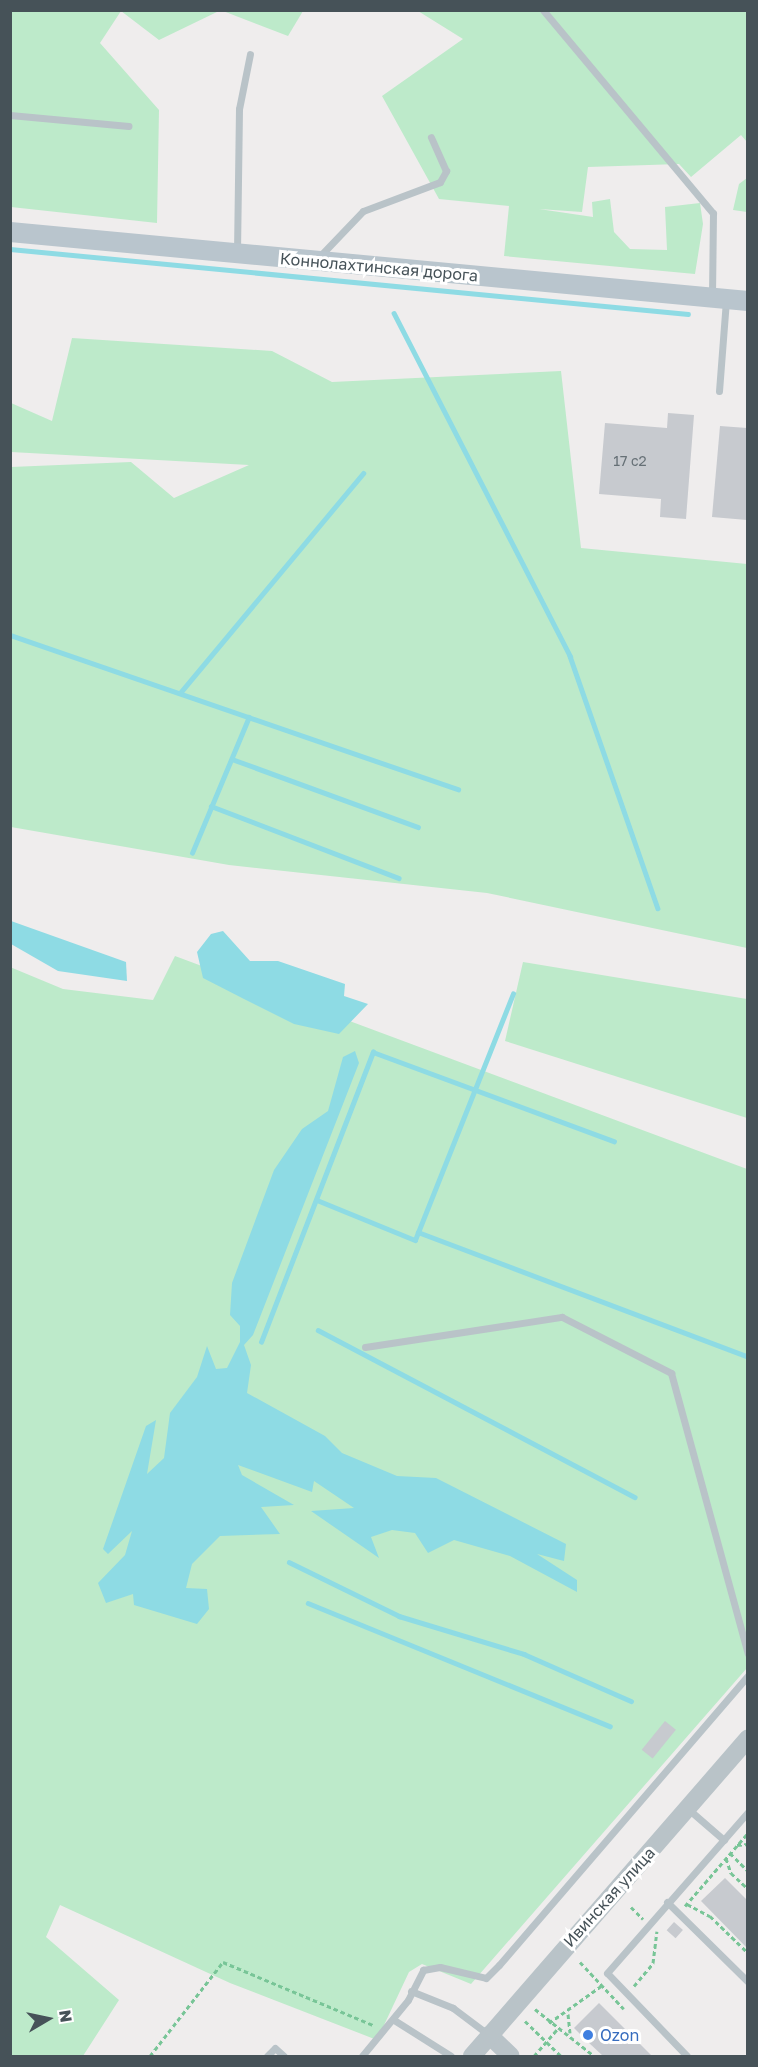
<!DOCTYPE html>
<html>
<head>
<meta charset="utf-8">
<style>
	body { margin:0 }
	#map { position:relative; width:758px; height:2067px; overflow:hidden; background:#efeded; font-family:"Golos Text",sans-serif }
	div>[style] { position:absolute }
	.green>* { inset:0; background:#bdeaca }
	.water>* { inset:0; background:#8edbe4 }
	.stream>* { height:4.5px; margin:-2.25px; padding:0 2.25px; transform-origin:2.25px; border-radius:2.25px; background:#8edbe4 }
	.building>* { inset:0; background:#c7cacf; transform-origin:0 0 }
	.path>* { height:3px; margin-top:-1.5px; transform-origin:0; background:repeating-linear-gradient(90deg,#78c597 0 4.5px,transparent 0 7.5px) }
	.service>* { height:7px; margin:-3.5px; padding:0 3.5px; transform-origin:3.5px; border-radius:3.5px; background:#b9c3c8 }
	.tertiary>* { height:18px; margin:-9px; padding:0 9px; transform-origin:9px; border-radius:9px; background:#b9c3c8 }
	.secondary>* { height:20px; margin:-10px; padding:0 10px; transform-origin:10px; border-radius:10px; background:#b9c5cd }
	.dots>* { width:16px; height:16px; translate:-50% -50%; box-sizing:border-box; border:3px solid #fff; border-radius:50% }
	span { translate:-50% -50%; white-space:nowrap; text-align:center; line-height:1.15; -webkit-text-stroke:6px #fff; paint-order:stroke }
	.number-label { font-size:14px; color:#667076 }
	.number-label span { -webkit-text-stroke-width:0 }
	.street-label { font-size:16px; color:#465258 }
	.shop-label { font-size:16px; color:#366cbe }
	.left { translate:0 -50%; text-align:left }
	.frame { position:absolute; inset:0; border:12px solid #465258; pointer-events:none }
	.north { position:absolute; left:18px; top:1989px; width:60px; height:60px; -webkit-text-stroke:4px #fff; paint-order:stroke; rotate:81deg; font-size:16px; font-weight:700; line-height:24px; text-align:center; color:#465258 }
	.north::after { content:''; display:block; margin:auto; width:21px; height:27px; background:#465258; clip-path:polygon(50% 0,100% 100%,50% 72%,0 100%) }
</style>
</head>
<body>
<div id="map">
	<div class="green">
		<i style="clip-path:polygon(11px 11px,219px 11px,159px 40px,121px 11px,100px 43px,159px 110px,157px 223px,11px 207px)"></i>
		<i style="clip-path:polygon(223px 11px,303px 10px,303px 11px,288px 36px)"></i>
		<i style="clip-path:polygon(418px 11px,747px 11px,747px 142px,741px 135px,691px 177px,679px 164px,588px 167px,582px 212px,539px 209px,593px 217px,592px 202px,610px 199px,614px 232px,630px 249px,667px 250px,665px 207px,700px 203px,703px 224px,695px 274px,504px 256px,509px 206px,439px 199px,382px 96px,463px 39px)"></i>
		<i style="clip-path:polygon(747px 178px,747px 212px,733px 210px,739px 184px)"></i>
		<i style="clip-path:polygon(72px 338px,272px 351px,332px 382px,561px 371px,581px 548px,747px 564px,747px 948px,487px 893px,229px 865px,11px 827px,11px 467px,131px 462px,174px 498px,249px 465px,11px 452px,11px 403px,52px 421px)"></i>
		<i style="clip-path:polygon(175px 956px,747px 1169px,747px 1668px,471px 1984px,422px 1964px,409px 1972px,377px 2040px,230px 1983px,60px 1905px,46px 1937px,119px 2000px,83px 2056px,11px 2056px,10px 967px,63px 989px,153px 1000px)"></i>
		<i style="clip-path:polygon(523px 962px,747px 999px,747px 1118px,505px 1041px)"></i>
	</div>
	<div class="water">
		<i style="clip-path:polygon(11px 921px,126px 962px,127px 981px,58px 971px,11px 944px)"></i>
		<i style="clip-path:polygon(223px 931px,250px 961px,278px 961px,345px 984px,344px 996px,368px 1004px,339px 1034px,294px 1024px,244px 999px,203px 978px,197px 952px,211px 934px)"></i>
		<i style="clip-path:polygon(355px 1051px,359px 1063px,253px 1335px,244px 1345px,251px 1365px,247px 1393px,325px 1436px,342px 1453px,397px 1476px,436px 1478px,566px 1544px,564px 1561px,537px 1554px,577px 1580px,577px 1592px,510px 1556px,454px 1540px,428px 1553px,415px 1533px,392px 1530px,371px 1537px,379px 1558px,311px 1511px,354px 1508px,314px 1481px,312px 1492px,238px 1465px,242px 1475px,294px 1505px,261px 1507px,280px 1534px,220px 1536px,192px 1564px,186px 1588px,207px 1589px,209px 1609px,197px 1624px,134px 1605px,133px 1594px,106px 1603px,98px 1583px,125px 1555px,132px 1531px,108px 1554px,103px 1549px,146px 1426px,156px 1420px,147px 1474px,164px 1458px,170px 1413px,197px 1377px,207px 1346px,216px 1369px,227px 1368px,240px 1342px,240px 1326px,230px 1315px,232px 1283px,274px 1170px,302px 1129px,328px 1111px,343px 1057px)"></i>
	</div>
	<div class="stream">
		<i style="left:10px;top:249px;width:681px;rotate:5.48deg"></i>
		<i style="left:394px;top:313px;width:386px;rotate:62.8deg"></i>
		<i style="left:570px;top:656px;width:267px;rotate:70.8deg"></i>
		<i style="left:10px;top:635px;width:474px;rotate:19deg"></i>
		<i style="left:180px;top:693px;width:286px;rotate:-50.2deg"></i>
		<i style="left:232px;top:759px;width:198px;rotate:20.1deg"></i>
		<i style="left:211px;top:806px;width:201px;rotate:21deg"></i>
		<i style="left:192px;top:853px;width:147px;rotate:-67.3deg"></i>
		<i style="left:317px;top:1200px;width:106px;rotate:22.2deg"></i>
		<i style="left:415px;top:1240px;width:265px;rotate:-68.3deg"></i>
		<i style="left:418px;top:1232px;width:353px;rotate:20.7deg"></i>
		<i style="left:318px;top:1330px;width:358px;rotate:27.8deg"></i>
		<i style="left:261px;top:1342px;width:311px;rotate:-68.9deg"></i>
		<i style="left:373px;top:1052px;width:257px;rotate:20.3deg"></i>
		<i style="left:289px;top:1562px;width:123px;rotate:26.1deg"></i>
		<i style="left:399px;top:1616px;width:131px;rotate:16.9deg"></i>
		<i style="left:524px;top:1654px;width:117px;rotate:23.7deg"></i>
		<i style="left:308px;top:1603px;width:326px;rotate:22.2deg"></i>
	</div>
	<div class="building">
		<i style="clip-path:polygon(668px 413px,694px 415px,686px 519px,660px 517px,661px 499px,599px 494px,605px 423px,667px 428px)"></i>
		<i style="clip-path:polygon(720px 426px,747px 428px,747px 520px,712px 517px)"></i>
		<i style="left:665px;top:1721px;width:14px;height:37px;rotate:39deg"></i>
		<i style="clip-path:polygon(725px 1878px,747px 1900px,747px 1948px,701px 1901px)"></i>
		<i style="left:674px;top:1922px;width:12px;height:11px;rotate:42deg"></i>
		<i style="clip-path:polygon(599px 2003px,652px 2056px,603px 2056px,588px 2042px,574px 2028px)"></i>
	</div>
	<div class="path">
		<i style="left:737px;top:1845px;width:11px;rotate:-5deg"></i>
		<i style="left:730px;top:1853px;width:25px;rotate:45deg"></i>
		<i style="left:726px;top:1858px;width:16px;rotate:72deg"></i>
		<i style="left:731px;top:1873px;width:23px;rotate:43deg"></i>
		<i style="left:687px;top:1904px;width:26px;rotate:28deg"></i>
		<i style="left:710px;top:1916px;width:53px;rotate:44.2deg"></i>
		<i style="left:685px;top:1906px;width:96px;rotate:-49.2deg"></i>
		<i style="left:631px;top:1907px;width:17px;rotate:45deg"></i>
		<i style="left:580px;top:1962px;width:64px;rotate:46.9deg"></i>
		<i style="left:634px;top:1986px;width:30px;rotate:-50deg"></i>
		<i style="left:653px;top:1963px;width:32px;rotate:-83deg"></i>
		<i style="left:535px;top:2009px;width:75px;rotate:38.5deg"></i>
		<i style="left:568px;top:2014px;width:19px;rotate:84deg"></i>
		<i style="left:525px;top:2021px;width:50px;rotate:44.2deg"></i>
		<i style="left:549px;top:2023px;width:64px;rotate:-35.4deg"></i>
		<i style="left:150px;top:2056px;width:119px;rotate:-52.2deg"></i>
		<i style="left:223px;top:1962px;width:163px;rotate:22.8deg"></i>
		<i style="left:534px;top:2056px;width:37px;rotate:-49deg"></i>
	</div>
	<div class="service">
		<i style="left:543px;top:10px;width:265px;rotate:50.1deg"></i>
		<i style="left:713px;top:213px;width:84px;rotate:90.7deg"></i>
		<i style="left:10px;top:115px;width:119px;rotate:5.3deg"></i>
		<i style="left:237px;top:252px;width:143px;rotate:-89.2deg"></i>
		<i style="left:239px;top:109px;width:56px;rotate:-78.7deg"></i>
		<i style="left:320px;top:256px;width:62px;rotate:-46.3deg"></i>
		<i style="left:363px;top:211px;width:82px;rotate:-20.6deg"></i>
		<i style="left:440px;top:182px;width:13px;rotate:-61deg"></i>
		<i style="left:446px;top:171px;width:37px;rotate:-114deg"></i>
		<i style="left:719px;top:391px;width:90px;rotate:-85.6deg"></i>
		<i style="left:365px;top:1347px;width:199px;rotate:-8.7deg"></i>
		<i style="left:562px;top:1317px;width:123px;rotate:27.2deg"></i>
		<i style="left:671px;top:1373px;width:291px;rotate:74.7deg"></i>
		<i style="left:687px;top:1808px;width:49px;rotate:40.9deg"></i>
		<i style="left:667px;top:1902px;width:114px;rotate:44.6deg"></i>
		<i style="left:411px;top:1991px;width:45px;rotate:22deg"></i>
		<i style="left:453px;top:2008px;width:45px;rotate:36.9deg"></i>
		<i style="left:394px;top:2020px;width:67px;rotate:32.3deg"></i>
		<i style="left:267px;top:2056px;width:11px;rotate:-45deg"></i>
		<i style="left:275px;top:2048px;width:12px;rotate:42deg"></i>
		<i style="left:362px;top:2056px;width:72px;rotate:-50.6deg"></i>
		<i style="left:408px;top:2000px;width:34px;rotate:-63deg"></i>
		<i style="left:423px;top:1970px;width:17px;rotate:-10deg"></i>
		<i style="left:440px;top:1967px;width:47px;rotate:13.4deg"></i>
		<i style="left:486px;top:1978px;width:18px;rotate:-45deg"></i>
		<i style="left:499px;top:1965px;width:382px;rotate:-49.3deg"></i>
		<i style="left:687px;top:2056px;width:115px;rotate:-133.9deg"></i>
		<i style="left:607px;top:1973px;width:214px;rotate:-48.8deg"></i>
	</div>
	<div class="tertiary">
		<i style="left:489px;top:2035px;width:30px;rotate:44deg"></i>
		<i style="left:472px;top:2056px;width:421px;rotate:-49deg"></i>
	</div>
	<div class="secondary">
		<i style="left:10px;top:232px;width:741px;rotate:5.34deg"></i>
	</div>
	<div class="dots">
		<i style="left:588px;top:2035px;background:#3f7fe0"></i>
	</div>
	<div class="number-label">
		<span style="left:630px;top:461px">17 с2</span>
	</div>
	<div class="street-label">
		<span style="left:379px;top:267px;rotate:5deg">Коннолахтинская дорога</span>
		<span style="left:609px;top:1897px;rotate:-48deg">Ивинская улица</span>
	</div>
	<div class="shop-label">
		<span class="left" style="left:600px;top:2035px">Ozon</span>
	</div>
	<div class="frame"></div>
	<div class="north">N</div>
</div>
</body>
</html>
